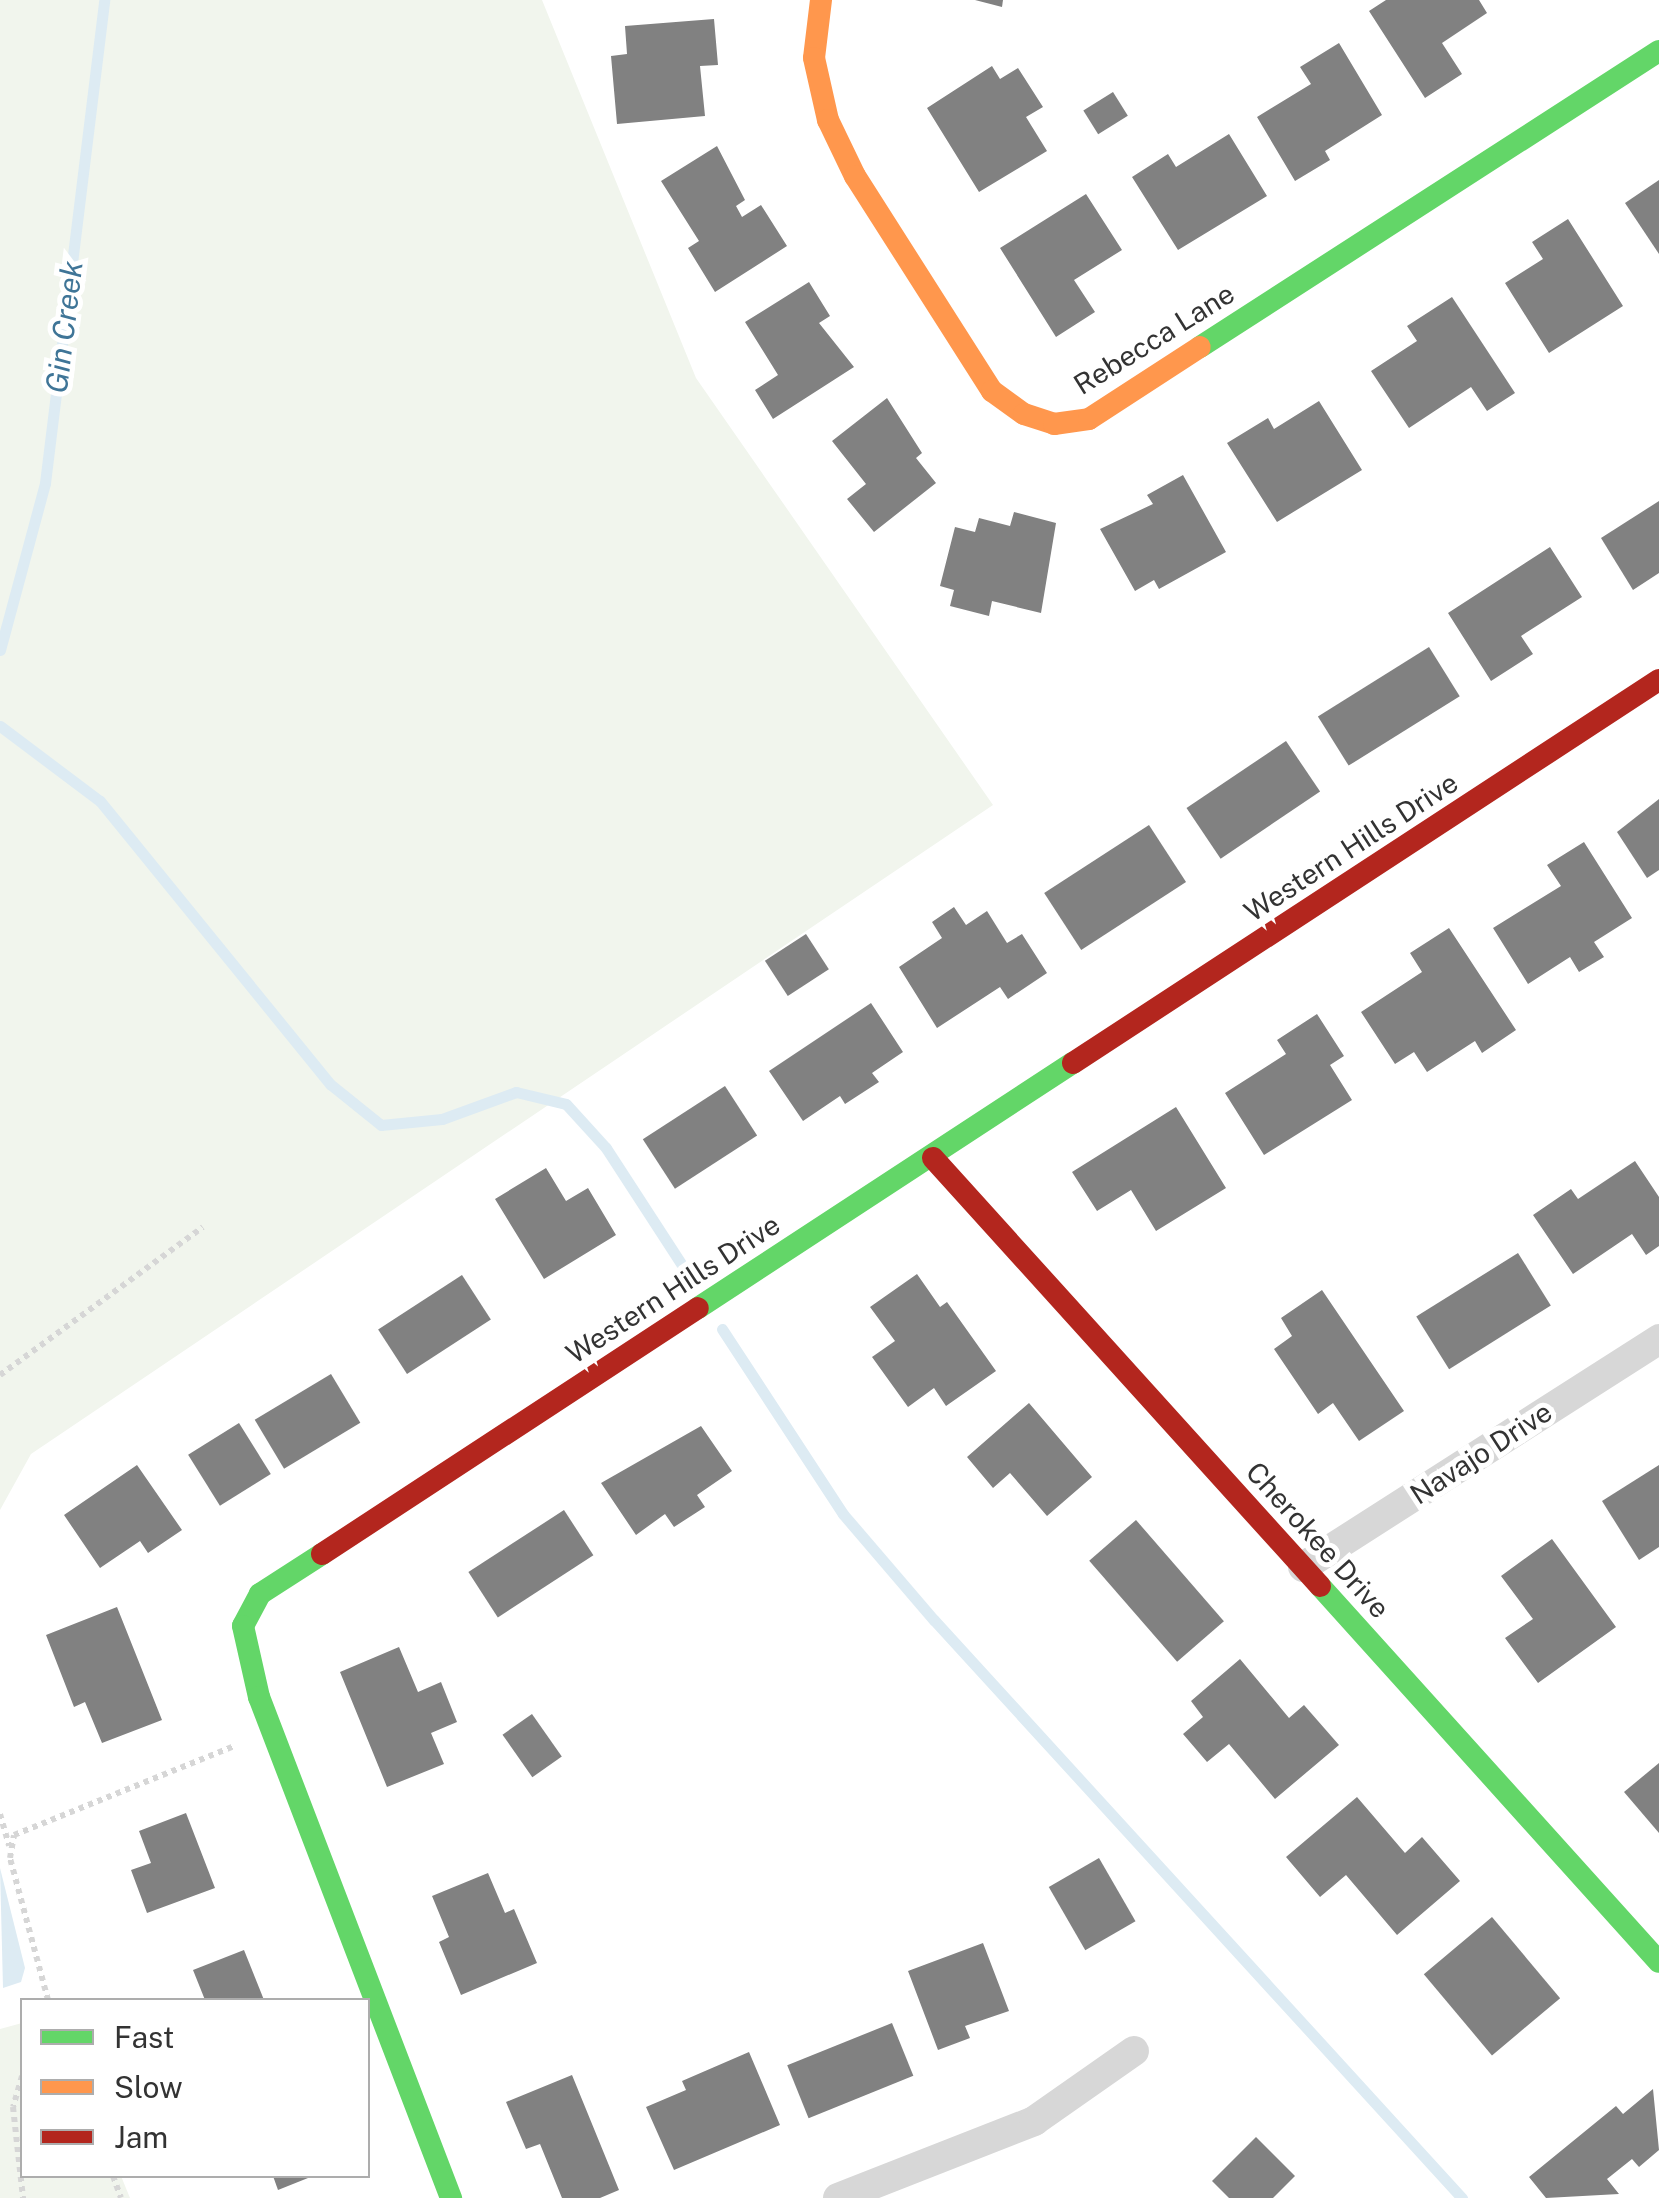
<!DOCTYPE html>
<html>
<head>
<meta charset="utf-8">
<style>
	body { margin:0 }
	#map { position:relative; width:1659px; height:2198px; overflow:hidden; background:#fff; font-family:"Public Sans",sans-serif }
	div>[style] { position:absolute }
	.green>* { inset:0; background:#f1f5ed }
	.water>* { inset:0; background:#ddebf3 }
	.stream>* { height:11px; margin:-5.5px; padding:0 5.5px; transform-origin:5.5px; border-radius:5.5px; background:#ddebf3 }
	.building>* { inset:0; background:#818181; transform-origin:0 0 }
	.path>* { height:6px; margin-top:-3px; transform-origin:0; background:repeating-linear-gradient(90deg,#d6d6d6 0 5px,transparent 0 10px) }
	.street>* { height:30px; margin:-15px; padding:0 15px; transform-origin:15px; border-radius:15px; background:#d7d7d7 }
	.fast>* { height:22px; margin:-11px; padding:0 11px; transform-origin:11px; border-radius:11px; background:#63d668 }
	.slow>* { height:22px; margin:-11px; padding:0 11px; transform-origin:11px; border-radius:11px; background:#ff974d }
	.jam>* { height:22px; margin:-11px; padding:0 11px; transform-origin:11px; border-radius:11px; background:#b3261e }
	span { translate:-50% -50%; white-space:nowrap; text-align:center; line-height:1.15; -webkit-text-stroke:10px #fff; paint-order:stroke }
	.street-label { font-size:28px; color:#333 }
	.water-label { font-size:30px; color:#3f7597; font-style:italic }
	.legend { position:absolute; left:20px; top:1998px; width:350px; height:180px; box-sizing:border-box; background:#fff; border:2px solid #adadad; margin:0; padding:12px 18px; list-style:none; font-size:30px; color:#333 }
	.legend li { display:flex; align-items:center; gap:20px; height:50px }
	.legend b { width:50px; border:2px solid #adadad }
</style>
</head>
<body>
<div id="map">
	<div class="green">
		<i style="clip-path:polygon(0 0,542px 0,696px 378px,993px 805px,31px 1454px,0 1510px)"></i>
		<i style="clip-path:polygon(22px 2023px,22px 2176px,121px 2176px,130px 2198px,0 2198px,0 2029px)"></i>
	</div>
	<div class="water">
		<i style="clip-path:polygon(0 1868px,25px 1968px,21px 1982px,3px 1988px)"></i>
	</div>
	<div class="stream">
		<i style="left:0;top:650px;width:173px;rotate:-74.9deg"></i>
		<i style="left:45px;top:483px;width:487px;rotate:-83deg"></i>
		<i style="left:0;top:726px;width:125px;rotate:36.9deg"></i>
		<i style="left:100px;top:801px;width:365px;rotate:50.9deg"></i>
		<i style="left:330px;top:1084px;width:65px;rotate:38.8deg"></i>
		<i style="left:381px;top:1125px;width:61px;rotate:-5.6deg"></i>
		<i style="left:442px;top:1119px;width:79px;rotate:-20deg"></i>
		<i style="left:516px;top:1092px;width:51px;rotate:13.5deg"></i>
		<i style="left:566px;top:1104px;width:59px;rotate:47.7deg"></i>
		<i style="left:606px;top:1148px;width:156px;rotate:57deg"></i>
		<i style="left:722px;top:1329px;width:221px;rotate:56.8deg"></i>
		<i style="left:843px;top:1514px;width:140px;rotate:49.4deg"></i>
		<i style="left:934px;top:1620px;width:783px;rotate:47.59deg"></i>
	</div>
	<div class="building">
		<i style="clip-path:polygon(975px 0,1003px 0,1002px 7px)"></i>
		<i style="clip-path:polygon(1386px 0,1479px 0,1487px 13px,1442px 43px,1462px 74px,1425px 98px,1369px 11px)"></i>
		<i style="clip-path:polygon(714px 19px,718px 65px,700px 66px,705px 116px,617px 124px,611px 56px,627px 54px,625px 26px)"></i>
		<i style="clip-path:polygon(1339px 43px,1382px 115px,1325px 151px,1330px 160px,1295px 181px,1257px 117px,1311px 84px,1300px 67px)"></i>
		<i style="clip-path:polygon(992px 66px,1000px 79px,1018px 68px,1043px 107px,1026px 117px,1047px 151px,979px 192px,927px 108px)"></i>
		<i style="left:1113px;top:92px;width:28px;height:35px;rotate:58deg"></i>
		<i style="clip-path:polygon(1229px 134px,1267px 196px,1178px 250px,1132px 177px,1168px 154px,1176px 167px)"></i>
		<i style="clip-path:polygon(717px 146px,745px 200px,736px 206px,742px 217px,761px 205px,787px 246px,715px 292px,688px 248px,699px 241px,661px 181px)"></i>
		<i style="clip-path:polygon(1659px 180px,1659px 254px,1625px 203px)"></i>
		<i style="clip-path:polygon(1086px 194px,1122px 250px,1074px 280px,1095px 312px,1056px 337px,1000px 248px)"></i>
		<i style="clip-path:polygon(1568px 219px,1623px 306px,1549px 353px,1505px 283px,1543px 259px,1532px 242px)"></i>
		<i style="clip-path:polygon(809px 282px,830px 316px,819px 323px,854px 367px,773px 419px,755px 390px,778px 375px,745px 322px)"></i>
		<i style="clip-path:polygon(1452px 297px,1515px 393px,1487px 411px,1471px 387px,1409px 428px,1371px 371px,1417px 341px,1407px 326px)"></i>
		<i style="clip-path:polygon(887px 398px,922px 453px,916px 458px,936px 483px,874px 532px,847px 499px,866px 484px,832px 441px)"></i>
		<i style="clip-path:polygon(1319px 401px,1362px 470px,1277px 522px,1227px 443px,1268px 418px,1274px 429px)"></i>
		<i style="clip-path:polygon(1183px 475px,1226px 552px,1159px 589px,1154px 580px,1135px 591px,1100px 529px,1153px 504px,1147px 495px)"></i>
		<i style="clip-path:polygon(1659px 501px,1659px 573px,1633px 590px,1601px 538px)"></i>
		<i style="clip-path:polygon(1014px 512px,1056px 523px,1041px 613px,992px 601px,989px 616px,950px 606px,954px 590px,940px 586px,955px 527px,975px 532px,979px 518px,1010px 526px)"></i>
		<i style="clip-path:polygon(1550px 547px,1582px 597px,1521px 636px,1533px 654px,1491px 681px,1448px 613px)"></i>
		<i style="left:1429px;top:647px;width:58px;height:131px;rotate:58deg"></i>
		<i style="left:1286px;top:741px;width:61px;height:120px;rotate:56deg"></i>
		<i style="clip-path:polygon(1659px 799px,1659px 870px,1647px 878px,1617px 832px)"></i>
		<i style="left:1149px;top:825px;width:68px;height:125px;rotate:57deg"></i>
		<i style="clip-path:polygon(1584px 842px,1632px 918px,1594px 942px,1604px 957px,1579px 972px,1570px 957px,1528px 984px,1493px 928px,1561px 886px,1547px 865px)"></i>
		<i style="clip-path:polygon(954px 907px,966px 925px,987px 911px,1007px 943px,1022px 934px,1047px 973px,1008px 999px,1000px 987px,937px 1028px,899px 967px,942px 938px,932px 922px)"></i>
		<i style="clip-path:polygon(1449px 928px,1516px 1030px,1482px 1053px,1475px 1041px,1427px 1072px,1414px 1052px,1395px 1064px,1361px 1012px,1422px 972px,1410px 953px)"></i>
		<i style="left:806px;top:934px;width:42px;height:49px;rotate:57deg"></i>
		<i style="clip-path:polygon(871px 1003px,903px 1052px,872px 1073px,879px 1082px,845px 1104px,840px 1096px,803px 1121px,769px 1071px)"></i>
		<i style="clip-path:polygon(1317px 1014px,1344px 1056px,1330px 1065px,1352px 1100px,1264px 1155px,1225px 1093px,1286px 1054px,1277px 1040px)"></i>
		<i style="left:725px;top:1086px;width:59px;height:98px;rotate:57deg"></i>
		<i style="clip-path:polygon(1176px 1107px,1226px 1188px,1156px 1231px,1131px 1190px,1097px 1211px,1072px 1172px)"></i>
		<i style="clip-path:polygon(1635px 1161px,1659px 1197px,1659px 1246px,1646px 1255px,1632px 1234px,1573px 1274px,1533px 1215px,1571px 1189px,1578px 1199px)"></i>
		<i style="clip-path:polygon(546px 1168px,566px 1201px,588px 1188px,616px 1235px,544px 1279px,495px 1199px)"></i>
		<i style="left:1518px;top:1253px;width:62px;height:120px;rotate:58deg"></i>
		<i style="clip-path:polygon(917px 1274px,940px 1307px,947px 1302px,996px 1371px,946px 1406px,934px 1388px,908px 1407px,872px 1357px,895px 1341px,870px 1307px)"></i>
		<i style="left:462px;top:1275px;width:53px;height:100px;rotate:57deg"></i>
		<i style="clip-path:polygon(1322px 1290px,1404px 1411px,1359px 1441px,1333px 1403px,1318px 1414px,1274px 1349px,1292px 1336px,1281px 1318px)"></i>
		<i style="left:331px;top:1374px;width:57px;height:89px;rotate:59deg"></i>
		<i style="clip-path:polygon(1029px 1403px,1092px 1477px,1047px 1516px,1010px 1473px,993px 1488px,967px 1457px)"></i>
		<i style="left:239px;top:1423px;width:60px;height:60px;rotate:58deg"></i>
		<i style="clip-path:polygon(701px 1426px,732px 1471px,697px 1495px,705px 1507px,674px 1527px,665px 1514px,636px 1535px,601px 1483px)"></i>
		<i style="clip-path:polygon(137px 1465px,182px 1530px,148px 1553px,140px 1541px,100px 1568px,64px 1515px)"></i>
		<i style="clip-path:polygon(1659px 1465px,1659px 1547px,1639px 1560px,1602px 1501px)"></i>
		<i style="left:564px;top:1510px;width:54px;height:114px;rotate:57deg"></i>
		<i style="left:1136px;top:1520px;width:134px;height:62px;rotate:49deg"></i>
		<i style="clip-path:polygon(1552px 1539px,1616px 1627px,1538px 1683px,1505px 1638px,1533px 1619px,1501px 1576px)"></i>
		<i style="clip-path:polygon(117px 1607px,162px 1720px,102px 1743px,85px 1702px,74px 1707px,46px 1635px)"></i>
		<i style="clip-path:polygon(399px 1647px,418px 1692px,441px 1682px,457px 1722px,431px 1733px,444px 1764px,387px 1787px,340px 1672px)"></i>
		<i style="clip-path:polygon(1240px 1659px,1289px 1718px,1304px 1705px,1339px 1745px,1275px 1799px,1229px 1744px,1207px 1762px,1183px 1734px,1203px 1717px,1191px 1701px)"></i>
		<i style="left:532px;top:1714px;width:52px;height:36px;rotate:55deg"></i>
		<i style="clip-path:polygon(1659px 1763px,1659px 1833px,1624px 1792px)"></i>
		<i style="clip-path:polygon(1357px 1797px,1405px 1853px,1422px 1837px,1460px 1881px,1397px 1935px,1346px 1875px,1320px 1897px,1286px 1857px)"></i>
		<i style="clip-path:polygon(186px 1813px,215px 1888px,147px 1913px,131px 1870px,151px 1863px,139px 1831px)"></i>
		<i style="left:1099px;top:1858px;width:73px;height:58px;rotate:60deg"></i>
		<i style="clip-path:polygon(488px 1873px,505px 1913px,514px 1909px,537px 1963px,461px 1995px,439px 1942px,449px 1937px,432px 1896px)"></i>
		<i style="left:1492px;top:1917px;width:106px;height:89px;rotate:50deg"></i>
		<i style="clip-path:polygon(983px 1943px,1009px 2011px,965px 2026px,970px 2038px,938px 2050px,908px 1971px)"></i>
		<i style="clip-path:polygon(244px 1950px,264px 2000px,205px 2000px,193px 1970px)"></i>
		<i style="left:892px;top:2023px;width:57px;height:113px;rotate:68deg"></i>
		<i style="clip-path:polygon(749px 2052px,780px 2125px,674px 2170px,646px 2107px,686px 2090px,682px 2081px)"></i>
		<i style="clip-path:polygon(572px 2075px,619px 2190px,600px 2198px,562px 2198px,540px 2144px,526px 2149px,506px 2102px)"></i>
		<i style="clip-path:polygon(1653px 2089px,1659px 2150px,1639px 2167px,1632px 2159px,1607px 2179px,1619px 2194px,1546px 2198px,1529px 2177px,1616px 2106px,1623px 2114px)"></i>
		<i style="clip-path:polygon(1256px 2137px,1295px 2176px,1273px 2198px,1229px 2198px,1212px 2181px)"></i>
		<i style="clip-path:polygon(273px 2176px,313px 2176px,278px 2190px)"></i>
	</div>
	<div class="path">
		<i style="left:0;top:1375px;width:251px;rotate:-36.1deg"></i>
		<i style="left:0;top:1814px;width:33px;rotate:74deg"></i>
		<i style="left:48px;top:2000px;width:147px;rotate:-105deg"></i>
		<i style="left:10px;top:1858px;width:23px;rotate:-80deg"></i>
		<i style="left:14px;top:1835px;width:237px;rotate:-22deg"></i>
		<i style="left:22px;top:2076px;width:32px;rotate:106deg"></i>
		<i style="left:13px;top:2107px;width:92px;rotate:83.7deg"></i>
		<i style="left:113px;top:2176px;width:23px;rotate:70deg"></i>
	</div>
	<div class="street">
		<i style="left:1303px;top:1567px;width:423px;rotate:-32.6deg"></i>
		<i style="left:838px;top:2198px;width:211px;rotate:-21.4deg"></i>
		<i style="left:1034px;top:2121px;width:122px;rotate:-35deg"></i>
	</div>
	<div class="fast">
		<i style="left:1200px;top:347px;width:546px;rotate:-32.82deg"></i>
		<i style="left:698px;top:1308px;width:448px;rotate:-33.2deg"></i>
		<i style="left:322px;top:1554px;width:74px;rotate:147.2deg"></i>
		<i style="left:260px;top:1594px;width:36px;rotate:118deg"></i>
		<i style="left:243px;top:1626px;width:73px;rotate:77.3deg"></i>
		<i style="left:259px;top:1697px;width:537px;rotate:69.03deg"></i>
		<i style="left:1320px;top:1586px;width:506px;rotate:47.96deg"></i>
	</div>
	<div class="slow">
		<i style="left:821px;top:0;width:58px;rotate:96.9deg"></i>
		<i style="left:814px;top:58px;width:64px;rotate:77.3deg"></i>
		<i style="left:828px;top:120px;width:62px;rotate:64.3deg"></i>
		<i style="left:855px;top:176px;width:255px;rotate:57.5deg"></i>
		<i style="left:992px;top:391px;width:39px;rotate:36deg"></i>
		<i style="left:1024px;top:414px;width:32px;rotate:18deg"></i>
		<i style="left:1054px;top:424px;width:35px;rotate:-8deg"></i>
		<i style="left:1089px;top:419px;width:132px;rotate:-33deg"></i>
	</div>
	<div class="jam">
		<i style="left:1073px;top:1063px;width:700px;rotate:-33.17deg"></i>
		<i style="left:933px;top:1158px;width:577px;rotate:47.88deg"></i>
		<i style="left:322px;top:1554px;width:449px;rotate:-33.2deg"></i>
	</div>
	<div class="street-label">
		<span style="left:1154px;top:339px;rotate:-32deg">Rebecca Lane</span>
		<span style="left:1351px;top:847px;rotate:-33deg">Western Hills Drive</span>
		<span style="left:673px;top:1289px;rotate:-33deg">Western Hills Drive</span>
		<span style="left:1481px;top:1453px;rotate:-33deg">Navajo Drive</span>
		<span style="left:1318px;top:1540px;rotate:48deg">Cherokee Drive</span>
	</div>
	<div class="water-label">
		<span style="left:64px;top:327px;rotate:-83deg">Gin Creek</span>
	</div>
	<ul class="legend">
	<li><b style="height:12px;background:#63d668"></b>Fast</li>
	<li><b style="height:12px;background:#ff974d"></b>Slow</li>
	<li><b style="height:12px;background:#b3261e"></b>Jam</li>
	</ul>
</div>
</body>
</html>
